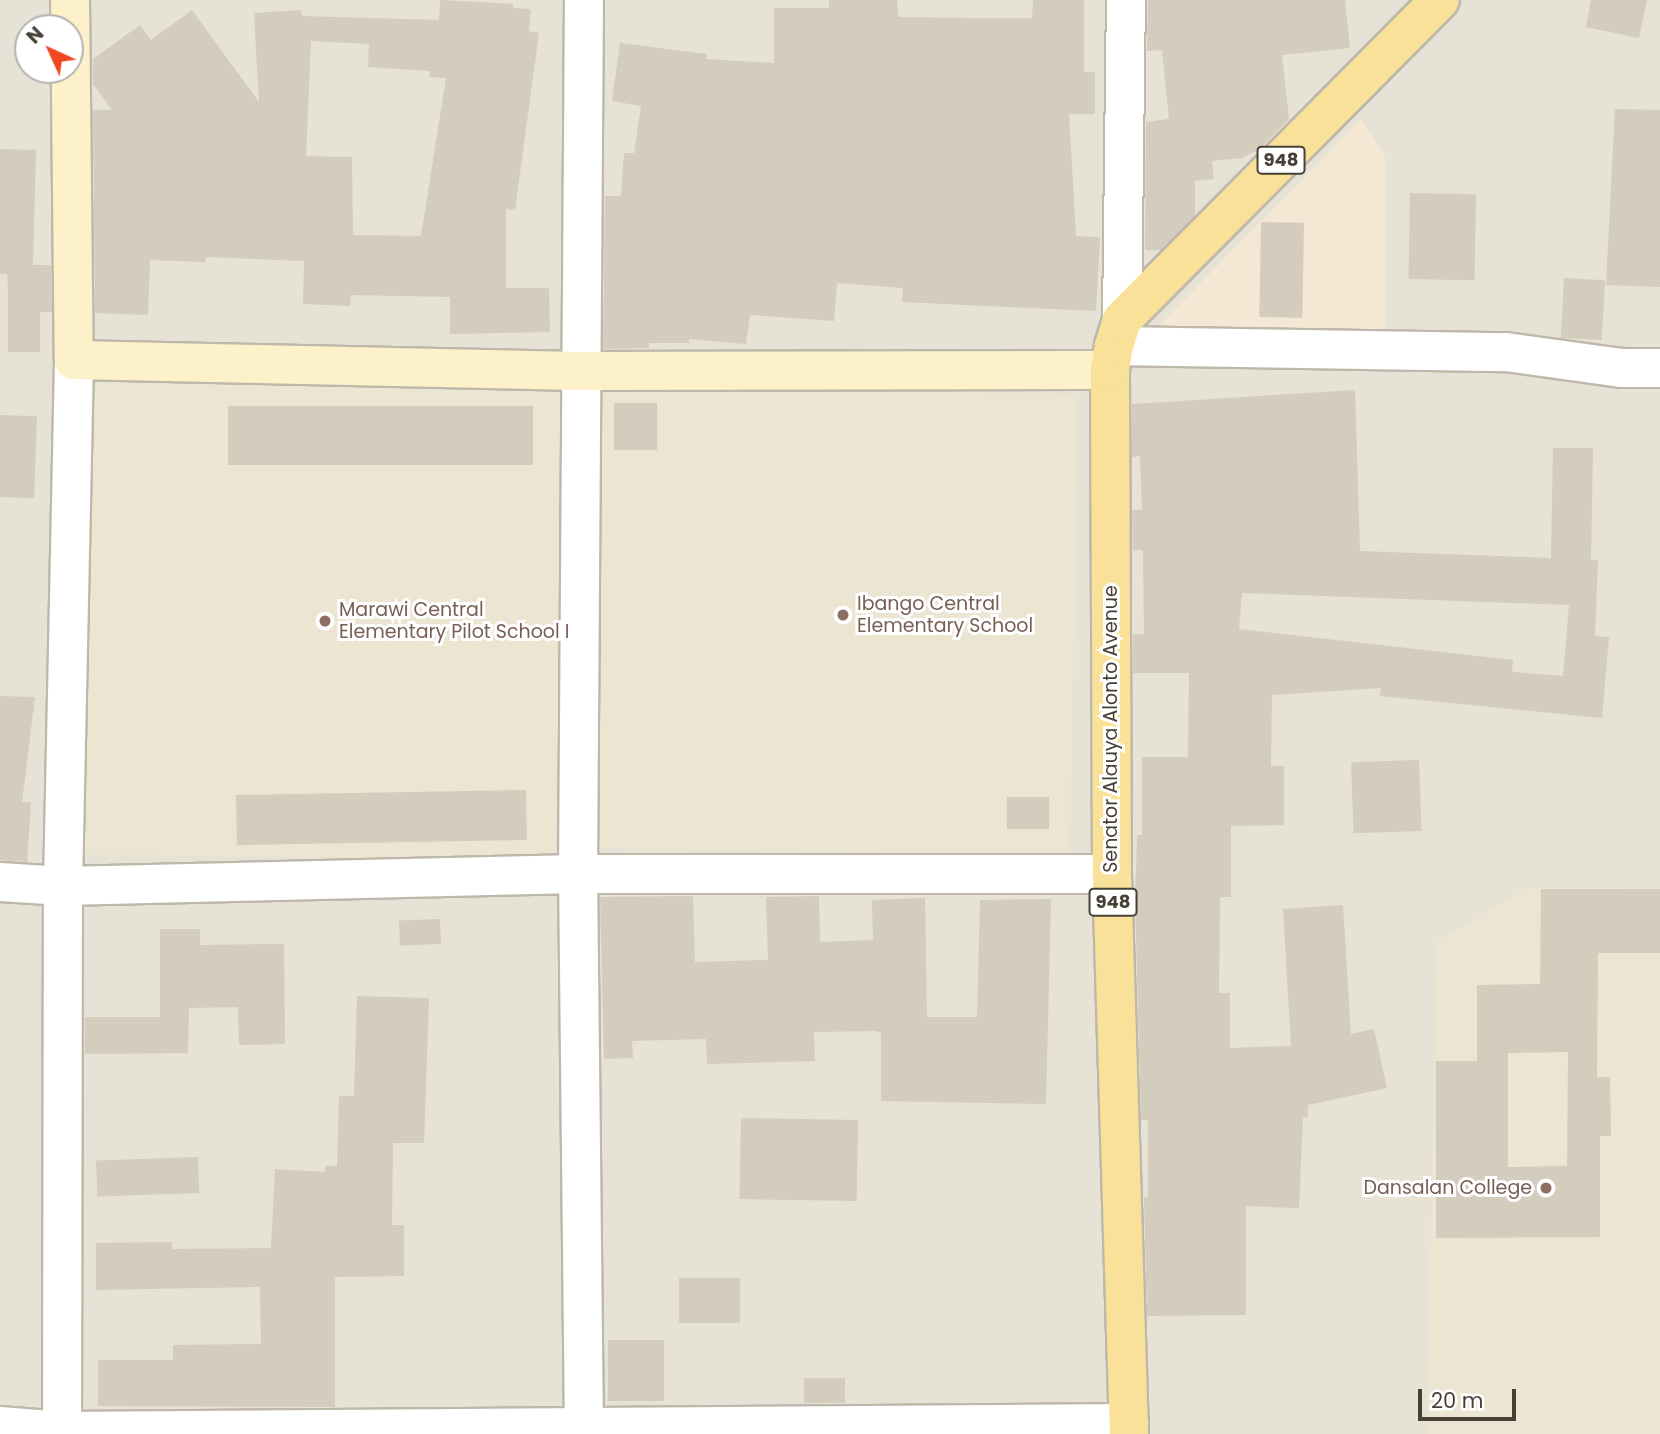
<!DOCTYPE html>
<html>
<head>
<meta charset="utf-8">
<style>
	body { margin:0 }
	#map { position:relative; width:1660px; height:1434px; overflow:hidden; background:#f3f0e7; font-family:Poppins,sans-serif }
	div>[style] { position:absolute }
	.residential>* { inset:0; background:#e6e2d6 }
	.commercial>* { inset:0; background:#f4e7d3 }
	.education>* { inset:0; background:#ebe5d2; transform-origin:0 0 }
	.building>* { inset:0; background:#d4ccbd; transform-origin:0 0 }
	.roads { filter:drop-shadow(2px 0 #beb8aa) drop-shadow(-2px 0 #beb8aa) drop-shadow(0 2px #beb8aa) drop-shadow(0 -2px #beb8aa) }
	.street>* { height:38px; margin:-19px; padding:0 19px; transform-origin:19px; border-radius:19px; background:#fff }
	.secondary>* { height:38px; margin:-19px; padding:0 19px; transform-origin:19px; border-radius:19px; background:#fcf1c8 }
	.primary>* { height:38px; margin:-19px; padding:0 19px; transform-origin:19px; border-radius:19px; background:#f9e19a }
	.dots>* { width:19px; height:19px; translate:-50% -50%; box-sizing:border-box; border:4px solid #fff; border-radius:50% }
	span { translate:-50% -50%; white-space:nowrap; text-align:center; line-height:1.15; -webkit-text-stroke:6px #fff; paint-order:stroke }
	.shield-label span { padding:2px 5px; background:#fff; border:2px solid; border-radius:5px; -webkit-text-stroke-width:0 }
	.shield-label { font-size:18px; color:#464036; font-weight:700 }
	.education-label { font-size:19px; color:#785e54 }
	.left { translate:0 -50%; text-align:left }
	.right { translate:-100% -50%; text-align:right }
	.street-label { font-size:19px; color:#464036 }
	.north { position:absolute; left:14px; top:14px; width:70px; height:70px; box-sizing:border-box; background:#fff; border:2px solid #b5b3af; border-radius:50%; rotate:315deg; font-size:19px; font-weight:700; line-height:28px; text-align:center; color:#464036 }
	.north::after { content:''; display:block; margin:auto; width:24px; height:32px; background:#ef4822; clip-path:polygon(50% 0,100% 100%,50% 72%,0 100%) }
	.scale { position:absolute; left:1418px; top:1389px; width:98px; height:32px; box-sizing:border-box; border:4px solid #464036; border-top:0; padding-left:9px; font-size:21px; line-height:24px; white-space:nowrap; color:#464036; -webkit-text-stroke:5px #fff; paint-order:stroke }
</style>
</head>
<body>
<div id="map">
	<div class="residential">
		<i style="clip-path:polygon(evenodd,0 0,1660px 0,1660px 1434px,0 1434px,0 0,28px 28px,70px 28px,70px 70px,28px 70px,28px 28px)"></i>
	</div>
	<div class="commercial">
		<i style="clip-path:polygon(1361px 119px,1385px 157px,1386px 329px,1151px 334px)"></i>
	</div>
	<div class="education">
		<i style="left:90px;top:378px;width:474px;height:476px;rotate:1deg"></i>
		<i style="left:604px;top:386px;width:474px;height:462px;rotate:1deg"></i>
		<i style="clip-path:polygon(1527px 888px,1660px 889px,1660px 1434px,1427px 1434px,1436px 942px)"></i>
	</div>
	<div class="building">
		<i style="clip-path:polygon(evenodd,440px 0,513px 4px,513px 8px,531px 9px,529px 31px,539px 33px,515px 210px,506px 209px,506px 288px,549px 288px,550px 332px,450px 334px,450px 297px,351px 295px,350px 306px,303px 304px,304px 261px,206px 257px,205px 262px,150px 260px,148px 315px,95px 313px,93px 110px,112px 110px,93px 84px,93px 59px,140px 25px,151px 40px,192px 10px,259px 102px,254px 13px,301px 10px,302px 16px,439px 20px,440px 0,311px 41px,369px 44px,368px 67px,430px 71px,429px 77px,446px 78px,421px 236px,353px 235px,352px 157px,306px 156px,311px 41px)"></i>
		<i style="clip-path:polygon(829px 0,897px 0,898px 17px,970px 18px,1032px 18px,1033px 0,1084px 0,1084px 72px,1095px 72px,1095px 114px,1069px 114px,1076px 236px,1100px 237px,1096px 311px,902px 302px,903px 288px,837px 283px,834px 321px,750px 315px,746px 344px,689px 339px,689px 343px,649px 343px,649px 348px,603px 349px,605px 196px,621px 196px,624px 153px,634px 153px,641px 106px,612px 101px,620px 43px,707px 54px,706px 59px,774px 63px,774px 8px,829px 8px)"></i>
		<i style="clip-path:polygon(1148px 0,1345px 0,1350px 48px,1282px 55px,1289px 119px,1260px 149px,1242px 158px,1212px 161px,1214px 179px,1195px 181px,1195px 216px,1161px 250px,1145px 250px,1146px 122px,1169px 119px,1162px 50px,1147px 51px)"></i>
		<i style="clip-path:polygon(1591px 0,1647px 0,1639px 38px,1586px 27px)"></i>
		<i style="clip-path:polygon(1615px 109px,1660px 110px,1660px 287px,1606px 285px)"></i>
		<i style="clip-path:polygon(0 149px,36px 150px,33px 265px,51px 265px,52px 312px,40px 312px,40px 352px,8px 352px,8px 287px,7px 274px,0 274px)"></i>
		<i style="left:1410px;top:193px;width:66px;height:86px;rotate:1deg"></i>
		<i style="left:1261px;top:222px;width:43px;height:95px;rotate:1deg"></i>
		<i style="left:1564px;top:278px;width:41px;height:60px;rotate:3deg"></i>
		<i style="clip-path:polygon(evenodd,1355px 390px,1360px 551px,1551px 558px,1553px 448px,1593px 448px,1591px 560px,1598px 560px,1595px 636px,1609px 637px,1602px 718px,1380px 696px,1381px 688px,1272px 695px,1271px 766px,1284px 766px,1284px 825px,1231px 826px,1231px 897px,1220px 897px,1219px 993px,1230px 993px,1230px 1048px,1291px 1046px,1283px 909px,1343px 905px,1351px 1034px,1374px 1029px,1387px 1088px,1308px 1105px,1308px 1117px,1303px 1117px,1299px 1208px,1246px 1206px,1246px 1315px,1147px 1316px,1144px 1197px,1148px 1197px,1148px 1120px,1141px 1120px,1135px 901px,1137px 835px,1142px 835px,1142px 757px,1188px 757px,1189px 673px,1133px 673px,1133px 634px,1144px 634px,1143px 550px,1133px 550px,1132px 510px,1142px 510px,1140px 456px,1132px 457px,1132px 404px,1355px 390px,1242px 593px,1569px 605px,1563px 676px,1512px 672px,1513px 660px,1239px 629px,1242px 593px)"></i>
		<i style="left:657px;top:403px;width:47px;height:43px;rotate:90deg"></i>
		<i style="left:228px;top:406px;width:305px;height:59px"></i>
		<i style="left:0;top:415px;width:37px;height:82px;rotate:2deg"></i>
		<i style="clip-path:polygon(0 696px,35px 697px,22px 802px,31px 802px,27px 862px,0 860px)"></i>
		<i style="left:1419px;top:760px;width:71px;height:68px;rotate:88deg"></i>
		<i style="left:526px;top:790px;width:50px;height:290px;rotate:89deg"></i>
		<i style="left:1049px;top:797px;width:32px;height:42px;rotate:90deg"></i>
		<i style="clip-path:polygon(evenodd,1541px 889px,1660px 889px,1660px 953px,1598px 953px,1597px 1077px,1610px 1077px,1611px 1136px,1600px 1136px,1600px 1237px,1436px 1238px,1436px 1061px,1477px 1061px,1477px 985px,1540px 984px,1541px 889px,1568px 1052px,1567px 1166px,1508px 1167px,1508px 1053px,1568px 1052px)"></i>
		<i style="clip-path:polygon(693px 896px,695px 962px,768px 960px,766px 897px,819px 896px,820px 942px,873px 940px,872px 900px,925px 898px,927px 1017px,977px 1017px,980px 900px,1051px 899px,1046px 1104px,881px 1101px,881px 1033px,875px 1031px,814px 1032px,815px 1061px,707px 1064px,706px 1039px,632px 1041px,633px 1058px,604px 1059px,600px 897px)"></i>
		<i style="left:440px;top:919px;width:25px;height:41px;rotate:88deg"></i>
		<i style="clip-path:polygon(160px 929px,200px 929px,200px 945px,284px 944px,285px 1044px,239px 1045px,238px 1007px,189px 1008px,188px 1053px,85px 1054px,85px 1017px,160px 1017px)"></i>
		<i style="clip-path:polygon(357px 996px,429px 998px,424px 1143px,393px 1143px,392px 1225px,404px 1225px,404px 1276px,335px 1277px,335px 1407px,98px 1406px,98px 1360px,173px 1360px,173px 1345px,261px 1344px,260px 1287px,96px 1290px,96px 1243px,172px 1242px,172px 1249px,271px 1248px,275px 1169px,325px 1172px,325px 1166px,337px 1166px,339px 1096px,354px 1096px)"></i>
		<i style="left:741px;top:1118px;width:117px;height:81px;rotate:1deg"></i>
		<i style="left:198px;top:1157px;width:36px;height:102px;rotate:88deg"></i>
		<i style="left:679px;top:1278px;width:61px;height:45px"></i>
		<i style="left:664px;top:1340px;width:61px;height:56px;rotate:90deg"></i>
		<i style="left:845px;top:1378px;width:25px;height:41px;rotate:90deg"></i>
	</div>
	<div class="roads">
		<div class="street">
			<i style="left:1122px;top:320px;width:320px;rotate:-89.3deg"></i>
			<i style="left:1114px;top:346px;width:392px;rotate:0.9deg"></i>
			<i style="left:1506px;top:352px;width:116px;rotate:7.9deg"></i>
			<i style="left:1621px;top:368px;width:39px"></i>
			<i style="left:0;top:882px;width:63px;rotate:3.6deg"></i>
			<i style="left:63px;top:886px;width:515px;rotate:-1.33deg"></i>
			<i style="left:578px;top:874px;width:534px"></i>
			<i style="left:0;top:1426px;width:62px;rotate:4.6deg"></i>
			<i style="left:62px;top:1431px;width:1067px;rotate:-0.43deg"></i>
			<i style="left:62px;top:1434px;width:548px;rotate:-89.9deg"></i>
			<i style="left:63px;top:886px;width:526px;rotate:-88.8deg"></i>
			<i style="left:584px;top:1434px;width:560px;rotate:-90.61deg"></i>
			<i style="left:578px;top:874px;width:874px;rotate:-89.61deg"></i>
		</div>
		<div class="secondary">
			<i style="left:70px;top:0;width:360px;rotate:89.4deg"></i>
			<i style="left:74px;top:360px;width:505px;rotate:1.25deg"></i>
			<i style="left:579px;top:371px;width:531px;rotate:-0.11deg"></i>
		</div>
		<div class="primary">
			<i style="left:1129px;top:1434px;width:560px;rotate:-91.74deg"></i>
			<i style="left:1112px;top:874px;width:504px;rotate:-90.23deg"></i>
			<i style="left:1110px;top:370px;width:24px;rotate:-81deg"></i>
			<i style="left:1114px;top:346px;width:27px;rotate:-73deg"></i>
			<i style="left:1122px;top:320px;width:451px;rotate:-45.2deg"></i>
		</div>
	</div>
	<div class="dots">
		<i style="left:843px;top:615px;background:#8d6e63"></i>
		<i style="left:325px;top:621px;background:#8d6e63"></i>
		<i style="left:1546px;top:1188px;background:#8d6e63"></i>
	</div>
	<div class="shield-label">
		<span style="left:1281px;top:160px">948</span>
		<span style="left:1113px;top:902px">948</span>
	</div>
	<div class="education-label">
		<span class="left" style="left:857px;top:615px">Ibango Central<br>Elementary School</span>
		<span class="left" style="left:339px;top:621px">Marawi Central<br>Elementary Pilot School I</span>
		<span class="right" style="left:1532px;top:1188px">Dansalan College</span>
	</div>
	<div class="street-label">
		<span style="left:1111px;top:729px;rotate:-90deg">Senator Alauya Alonto Avenue</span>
	</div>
	<div class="north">N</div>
	<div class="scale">20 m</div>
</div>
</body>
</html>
